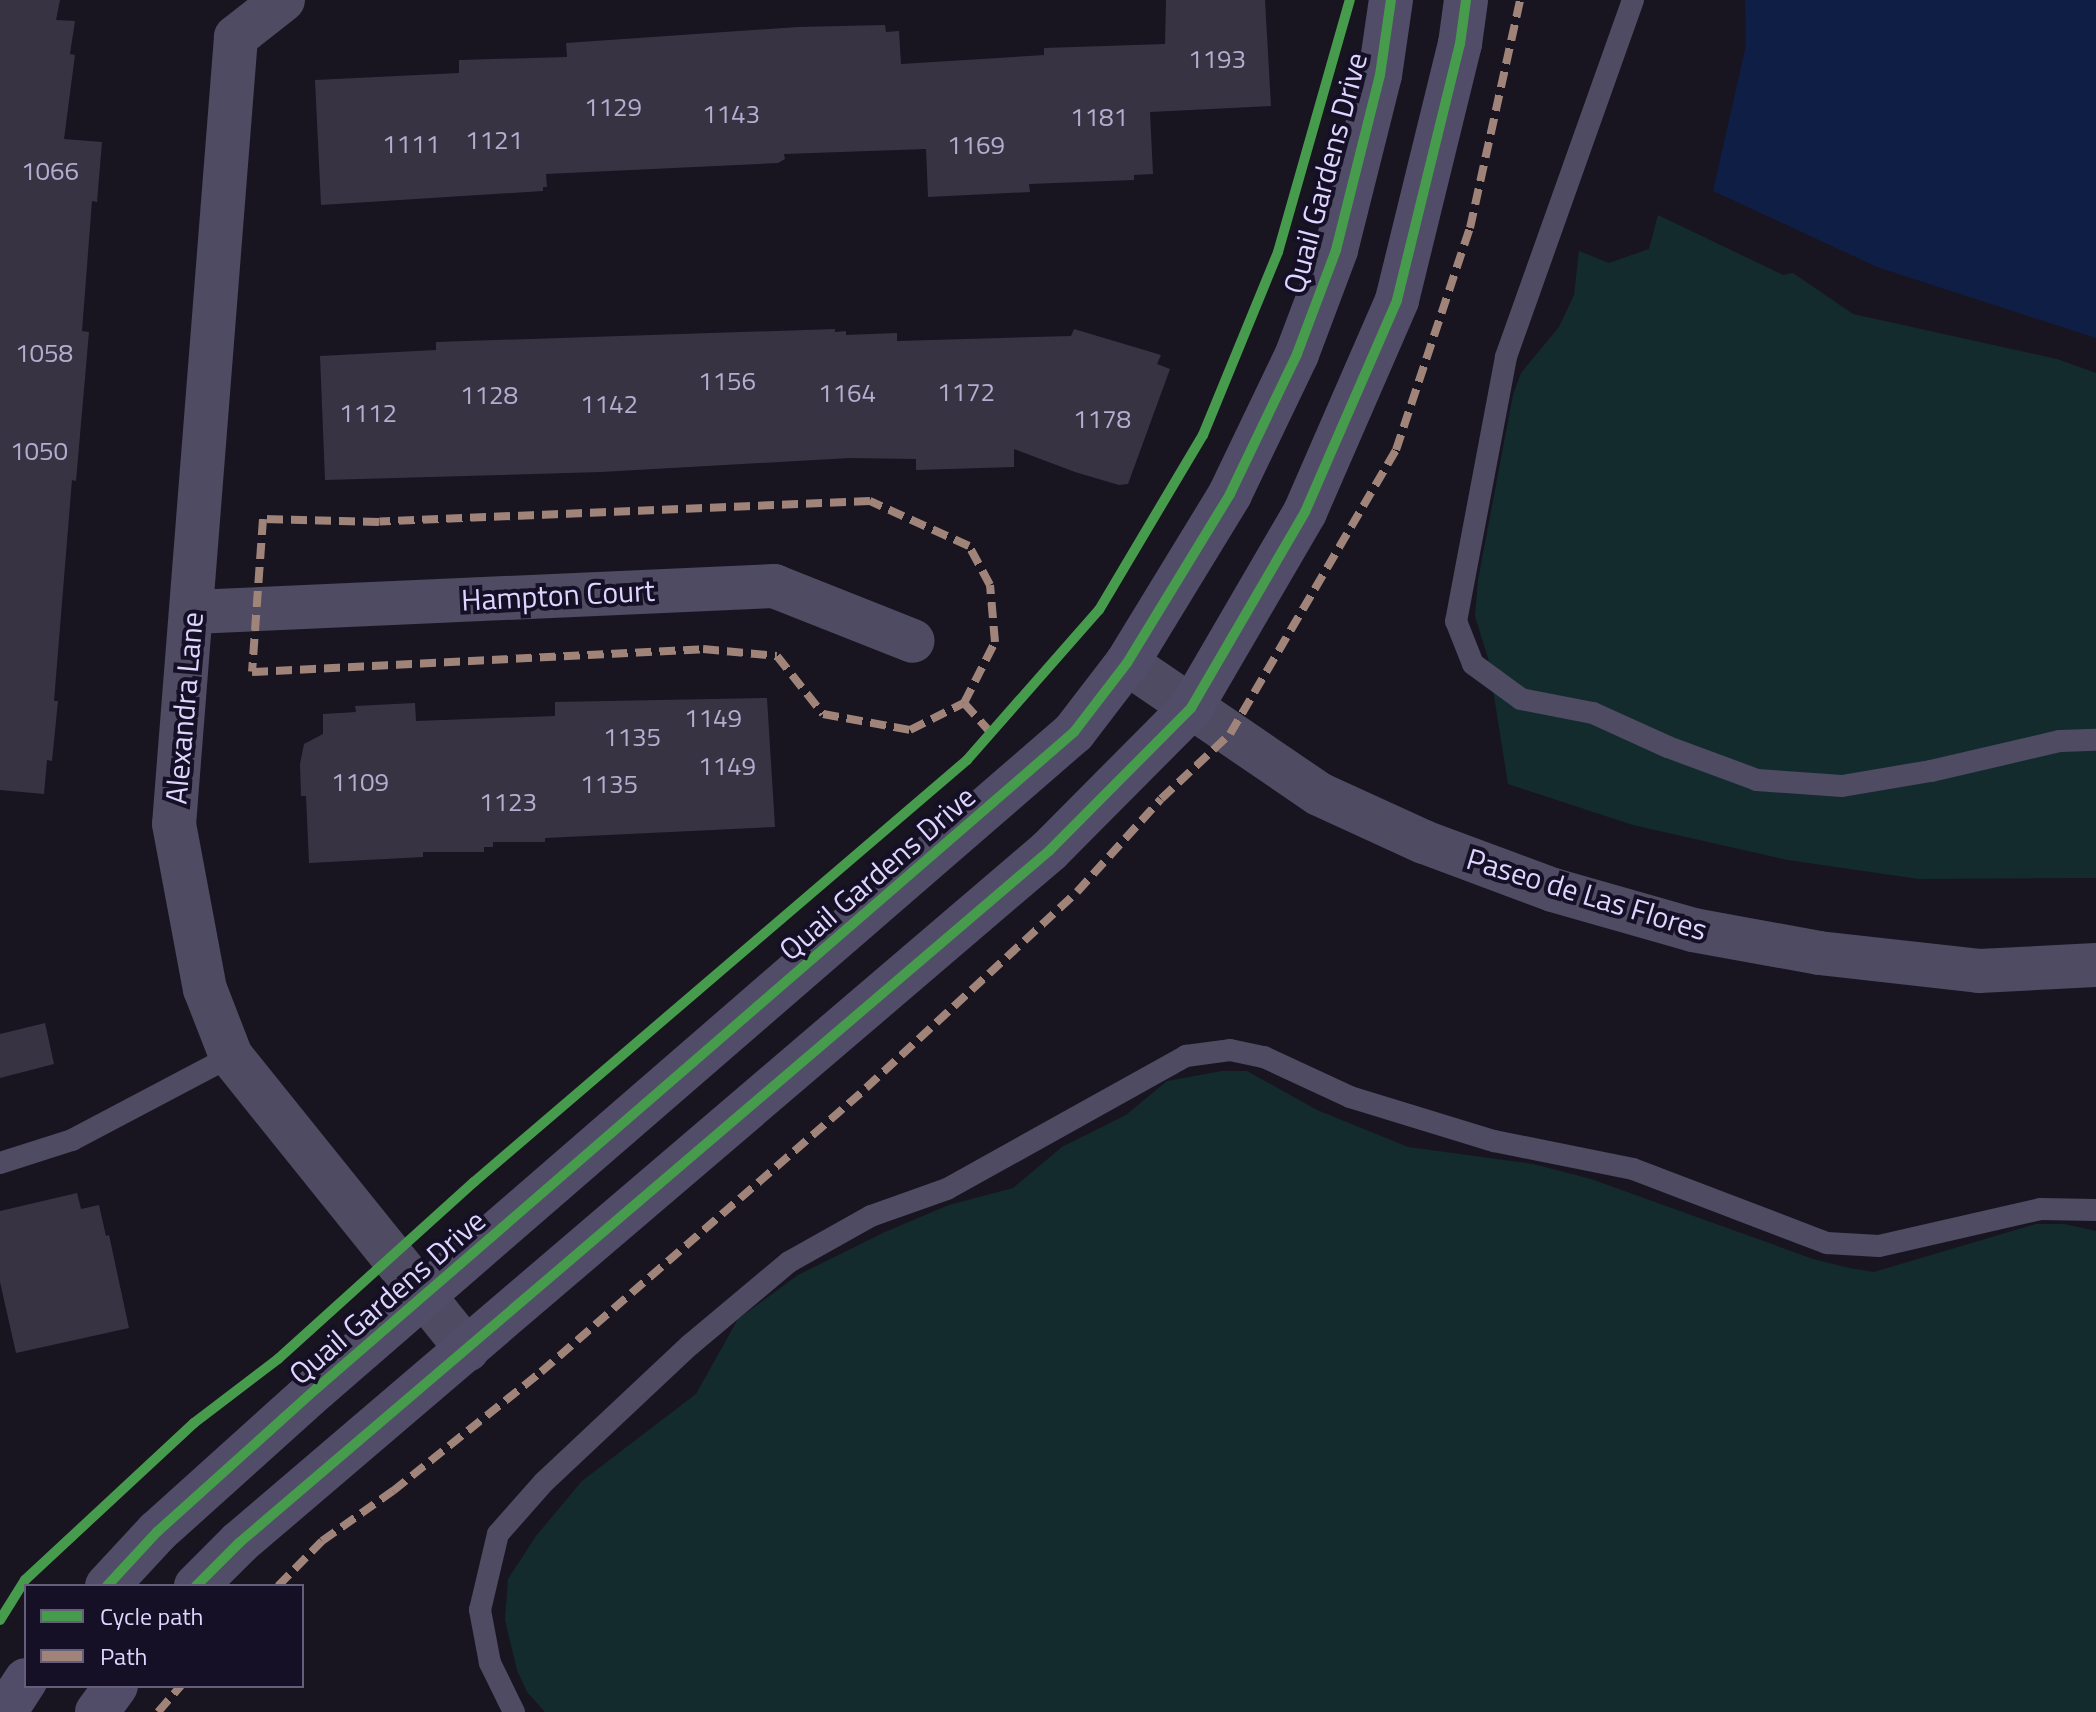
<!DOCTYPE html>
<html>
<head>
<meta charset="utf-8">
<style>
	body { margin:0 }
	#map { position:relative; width:2096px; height:1712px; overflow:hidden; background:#181521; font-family:"Titillium Web",sans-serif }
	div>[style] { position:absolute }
	.green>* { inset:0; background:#142b2e }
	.water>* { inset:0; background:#0f1e44 }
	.building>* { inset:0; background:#373343 }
	.service>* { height:22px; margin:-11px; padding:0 11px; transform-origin:11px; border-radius:11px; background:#4e4b62 }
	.minor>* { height:44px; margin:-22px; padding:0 22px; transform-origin:22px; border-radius:22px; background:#4e4b62 }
	.tertiary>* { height:44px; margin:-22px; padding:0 22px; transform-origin:22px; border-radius:22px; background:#4e4b62 }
	.secondary>* { height:44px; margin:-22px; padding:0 22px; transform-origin:22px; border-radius:22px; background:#514d68 }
	.quiet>* { height:8px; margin-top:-4px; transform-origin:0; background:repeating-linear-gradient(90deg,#a18479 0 16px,transparent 0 24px) }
	.cycleway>* { height:10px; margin:-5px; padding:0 5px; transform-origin:5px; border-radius:5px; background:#469c4c }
	span { translate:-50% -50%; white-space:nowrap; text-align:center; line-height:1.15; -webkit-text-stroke:8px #151026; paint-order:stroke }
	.number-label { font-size:26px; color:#b4adcf }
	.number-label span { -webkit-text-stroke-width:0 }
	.street-label { font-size:30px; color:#ded6fe }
	.legend { position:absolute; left:24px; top:1584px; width:280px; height:104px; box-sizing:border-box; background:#151026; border:2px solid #655f7c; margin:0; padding:10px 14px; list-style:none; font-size:24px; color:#ded6fe }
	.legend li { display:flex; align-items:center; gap:16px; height:40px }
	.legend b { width:40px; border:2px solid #655f7c }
</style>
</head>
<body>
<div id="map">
	<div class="green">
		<i style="clip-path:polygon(1658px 215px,1783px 275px,1793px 273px,1853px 314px,2057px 359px,2096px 373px,2096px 878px,1919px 879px,1788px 860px,1633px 825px,1508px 784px,1488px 658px,1475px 616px,1478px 580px,1513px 395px,1521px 373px,1559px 327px,1574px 295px,1579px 251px,1609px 263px,1649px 249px)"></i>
		<i style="clip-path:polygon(1222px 1071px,1247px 1071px,1317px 1110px,1408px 1147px,1533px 1164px,1591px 1179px,1813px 1259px,1849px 1268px,1874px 1272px,2036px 1224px,2064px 1224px,2096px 1231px,2096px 1712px,545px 1712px,527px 1692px,517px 1670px,505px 1620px,508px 1579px,536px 1536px,582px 1481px,696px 1394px,738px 1319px,798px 1275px,885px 1232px,949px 1205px,1013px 1188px,1062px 1147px,1126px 1115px,1167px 1081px)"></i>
	</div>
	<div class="water">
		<i style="clip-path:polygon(1745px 0,2096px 0,2096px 338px,1877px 267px,1713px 191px,1746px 45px)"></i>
	</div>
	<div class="building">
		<i style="clip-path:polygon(0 0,60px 0,56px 20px,75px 21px,70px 54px,75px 55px,64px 139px,102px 142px,97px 202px,92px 201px,82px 331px,89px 332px,76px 481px,72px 480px,54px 701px,58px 701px,52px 761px,47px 760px,44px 794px,0 790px)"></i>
		<i style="clip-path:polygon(1166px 0,1265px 0,1271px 106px,1150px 112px,1153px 174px,1134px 175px,1134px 180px,1029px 184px,1030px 192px,928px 197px,926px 149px,784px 154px,785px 159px,778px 163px,546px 174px,547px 187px,543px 187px,543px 191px,321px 205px,315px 80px,459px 73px,459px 60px,567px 57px,566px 43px,798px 27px,885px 25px,886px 32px,899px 31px,901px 64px,1044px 55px,1044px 48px,1165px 44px)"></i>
		<i style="clip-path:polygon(835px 329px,835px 332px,846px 331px,846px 335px,897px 333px,897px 341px,1071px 336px,1074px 329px,1161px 355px,1157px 364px,1170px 369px,1128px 484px,1119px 485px,1075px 472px,1014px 449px,1014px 467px,916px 470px,916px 459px,850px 458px,601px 472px,325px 480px,320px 356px,436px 350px,436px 342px)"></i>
		<i style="clip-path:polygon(767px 698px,775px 827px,545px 838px,545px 842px,493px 842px,493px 847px,484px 847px,484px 852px,423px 852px,423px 857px,309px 863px,306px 796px,301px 796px,300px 764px,304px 744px,323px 734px,323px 714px,356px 712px,355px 706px,415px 703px,416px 721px,555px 716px,555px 702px)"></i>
		<i style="clip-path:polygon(45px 1023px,54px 1064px,0 1078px,0 1034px)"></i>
		<i style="clip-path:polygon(77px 1193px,81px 1209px,99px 1205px,106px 1236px,109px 1235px,129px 1328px,16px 1353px,0 1282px,0 1211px)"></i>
	</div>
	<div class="service">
		<i style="left:1633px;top:0;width:379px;rotate:109.6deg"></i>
		<i style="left:1506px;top:357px;width:269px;rotate:100.7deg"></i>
		<i style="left:1456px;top:621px;width:46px;rotate:68.4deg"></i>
		<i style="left:1473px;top:664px;width:59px;rotate:36.1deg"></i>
		<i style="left:1521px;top:699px;width:73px;rotate:11deg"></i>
		<i style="left:1593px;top:713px;width:82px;rotate:24.4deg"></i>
		<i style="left:1668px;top:747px;width:95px;rotate:20.3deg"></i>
		<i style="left:1757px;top:780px;width:85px;rotate:4deg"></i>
		<i style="left:1842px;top:786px;width:90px;rotate:-9.6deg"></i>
		<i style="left:1931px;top:771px;width:132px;rotate:-13.1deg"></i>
		<i style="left:2060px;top:741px;width:36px;rotate:-2deg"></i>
		<i style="left:0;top:1163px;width:76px;rotate:-17.7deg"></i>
		<i style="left:72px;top:1140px;width:180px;rotate:-27.8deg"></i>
		<i style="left:514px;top:1712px;width:55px;rotate:-116.1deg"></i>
		<i style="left:490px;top:1663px;width:54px;rotate:-100.7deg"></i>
		<i style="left:480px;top:1610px;width:78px;rotate:-76.7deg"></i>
		<i style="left:498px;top:1534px;width:69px;rotate:-48.5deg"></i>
		<i style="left:544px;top:1482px;width:200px;rotate:-43.2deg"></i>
		<i style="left:690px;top:1345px;width:129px;rotate:-40deg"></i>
		<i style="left:789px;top:1262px;width:94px;rotate:-29.3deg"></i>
		<i style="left:871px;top:1216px;width:81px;rotate:-19.6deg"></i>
		<i style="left:947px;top:1189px;width:274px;rotate:-29.1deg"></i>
		<i style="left:1186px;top:1056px;width:44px;rotate:-7.8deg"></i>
		<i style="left:1230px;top:1050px;width:35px;rotate:12deg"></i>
		<i style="left:1264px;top:1057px;width:95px;rotate:24.9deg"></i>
		<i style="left:1350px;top:1097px;width:151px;rotate:17deg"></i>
		<i style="left:1494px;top:1141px;width:142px;rotate:11.4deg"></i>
		<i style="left:1633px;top:1169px;width:208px;rotate:20.9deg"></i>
		<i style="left:1827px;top:1243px;width:52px;rotate:3.3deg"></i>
		<i style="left:1879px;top:1246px;width:165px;rotate:-12.9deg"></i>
		<i style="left:2040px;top:1209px;width:56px;rotate:1deg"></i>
	</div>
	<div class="minor">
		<i style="left:283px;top:0;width:60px;rotate:141.8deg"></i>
		<i style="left:236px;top:37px;width:789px;rotate:94.5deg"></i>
		<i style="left:174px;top:824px;width:168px;rotate:79.4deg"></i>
		<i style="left:205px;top:989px;width:72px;rotate:68.8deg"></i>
		<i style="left:231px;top:1056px;width:377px;rotate:51.2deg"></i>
		<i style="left:193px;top:612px;width:582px;rotate:-2.56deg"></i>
		<i style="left:774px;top:586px;width:149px;rotate:21.6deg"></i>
	</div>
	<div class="tertiary">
		<i style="left:1127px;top:663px;width:232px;rotate:34.3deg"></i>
		<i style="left:1319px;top:794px;width:115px;rotate:24.6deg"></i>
		<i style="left:1424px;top:842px;width:138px;rotate:20.4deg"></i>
		<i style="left:1553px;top:890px;width:146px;rotate:15.9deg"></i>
		<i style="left:1693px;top:930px;width:128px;rotate:10.3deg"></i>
		<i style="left:1819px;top:953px;width:161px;rotate:6.4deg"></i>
		<i style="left:1979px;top:971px;width:117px;rotate:-2.9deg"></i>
	</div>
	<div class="secondary">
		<i style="left:107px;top:1586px;width:74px;rotate:-47.2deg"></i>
		<i style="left:157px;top:1532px;width:215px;rotate:-42deg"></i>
		<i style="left:317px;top:1388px;width:1002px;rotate:-40.91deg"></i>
		<i style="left:1074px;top:732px;width:87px;rotate:-52.5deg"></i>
		<i style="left:1127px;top:663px;width:198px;rotate:-58.6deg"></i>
		<i style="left:1230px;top:494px;width:155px;rotate:-64.4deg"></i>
		<i style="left:1297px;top:354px;width:111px;rotate:-69.4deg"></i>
		<i style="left:1336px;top:250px;width:180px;rotate:-75.9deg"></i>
		<i style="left:1380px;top:75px;width:76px;rotate:-81.7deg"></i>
		<i style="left:196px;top:1586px;width:61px;rotate:-45deg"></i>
		<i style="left:239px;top:1543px;width:1065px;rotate:-40.51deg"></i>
		<i style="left:1049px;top:851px;width:202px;rotate:-45.2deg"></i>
		<i style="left:1191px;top:708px;width:227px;rotate:-59.8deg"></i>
		<i style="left:1305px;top:512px;width:231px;rotate:-66.5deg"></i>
		<i style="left:1397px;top:300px;width:264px;rotate:-76.2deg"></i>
		<i style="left:1460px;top:44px;width:44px;rotate:-82.2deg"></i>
		<i style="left:5px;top:1712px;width:38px;rotate:-57deg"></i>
		<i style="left:97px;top:1712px;width:32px;rotate:-54deg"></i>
	</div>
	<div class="quiet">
		<i style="left:964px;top:703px;width:68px;rotate:-63.1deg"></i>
		<i style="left:995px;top:642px;width:57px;rotate:-95deg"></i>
		<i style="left:990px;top:585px;width:44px;rotate:-118.3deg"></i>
		<i style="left:969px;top:546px;width:109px;rotate:-155.6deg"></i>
		<i style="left:870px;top:501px;width:491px;rotate:177.6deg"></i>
		<i style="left:379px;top:522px;width:116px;rotate:-178.5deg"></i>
		<i style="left:263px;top:519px;width:153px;rotate:94.1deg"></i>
		<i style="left:252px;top:672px;width:452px;rotate:-2.9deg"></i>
		<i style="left:703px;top:649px;width:74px;rotate:5.4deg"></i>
		<i style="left:777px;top:656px;width:74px;rotate:51.6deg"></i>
		<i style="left:823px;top:714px;width:88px;rotate:10.4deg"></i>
		<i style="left:910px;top:730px;width:60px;rotate:-26.6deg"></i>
		<i style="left:964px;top:703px;width:39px;rotate:48deg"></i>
		<i style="left:278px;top:1586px;width:63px;rotate:-45.6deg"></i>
		<i style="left:322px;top:1541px;width:87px;rotate:-35.2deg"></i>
		<i style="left:393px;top:1491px;width:190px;rotate:-38.8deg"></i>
		<i style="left:541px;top:1372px;width:432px;rotate:-41.1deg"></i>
		<i style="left:866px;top:1088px;width:288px;rotate:-42.9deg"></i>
		<i style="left:1077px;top:892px;width:125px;rotate:-47.9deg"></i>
		<i style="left:1161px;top:799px;width:95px;rotate:-43.3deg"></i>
		<i style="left:1230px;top:734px;width:329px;rotate:-59.7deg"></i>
		<i style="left:1396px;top:450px;width:234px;rotate:-71.6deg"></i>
		<i style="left:1470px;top:228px;width:233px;rotate:-77.6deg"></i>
		<i style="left:158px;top:1712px;width:35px;rotate:-49deg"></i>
	</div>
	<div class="cycleway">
		<i style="left:107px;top:1586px;width:74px;rotate:-47.2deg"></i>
		<i style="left:157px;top:1532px;width:215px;rotate:-42deg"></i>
		<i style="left:317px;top:1388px;width:1002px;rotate:-40.91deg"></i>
		<i style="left:1074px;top:732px;width:87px;rotate:-52.5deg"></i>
		<i style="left:1127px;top:663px;width:198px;rotate:-58.6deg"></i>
		<i style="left:1230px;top:494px;width:155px;rotate:-64.4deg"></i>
		<i style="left:1297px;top:354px;width:111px;rotate:-69.4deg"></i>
		<i style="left:1336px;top:250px;width:180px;rotate:-75.9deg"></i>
		<i style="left:1380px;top:75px;width:76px;rotate:-81.7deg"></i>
		<i style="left:196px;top:1586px;width:61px;rotate:-45deg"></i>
		<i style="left:239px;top:1543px;width:1065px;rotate:-40.51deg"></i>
		<i style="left:1049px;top:851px;width:202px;rotate:-45.2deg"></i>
		<i style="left:1191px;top:708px;width:227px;rotate:-59.8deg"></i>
		<i style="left:1305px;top:512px;width:231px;rotate:-66.5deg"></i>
		<i style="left:1397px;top:300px;width:264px;rotate:-76.2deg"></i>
		<i style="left:1460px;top:44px;width:44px;rotate:-82.2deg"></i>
		<i style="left:0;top:1620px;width:47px;rotate:-58deg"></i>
		<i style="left:25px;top:1580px;width:231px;rotate:-42.9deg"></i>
		<i style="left:194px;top:1423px;width:106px;rotate:-37.3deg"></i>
		<i style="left:278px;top:1359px;width:264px;rotate:-42.1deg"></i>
		<i style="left:474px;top:1182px;width:649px;rotate:-40.56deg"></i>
		<i style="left:967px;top:760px;width:200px;rotate:-48.7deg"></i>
		<i style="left:1099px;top:610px;width:204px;rotate:-59.3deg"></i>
		<i style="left:1203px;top:435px;width:198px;rotate:-67.7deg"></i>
		<i style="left:1278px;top:252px;width:262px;rotate:-74.1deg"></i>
	</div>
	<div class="number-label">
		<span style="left:1217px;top:59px">1193</span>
		<span style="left:613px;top:107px">1129</span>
		<span style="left:731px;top:114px">1143</span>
		<span style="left:1099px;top:117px">1181</span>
		<span style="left:494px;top:140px">1121</span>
		<span style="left:411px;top:144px">1111</span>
		<span style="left:976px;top:145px">1169</span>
		<span style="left:50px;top:171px">1066</span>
		<span style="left:44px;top:353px">1058</span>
		<span style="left:727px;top:381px">1156</span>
		<span style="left:966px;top:392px">1172</span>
		<span style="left:847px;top:393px">1164</span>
		<span style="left:489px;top:395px">1128</span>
		<span style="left:609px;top:404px">1142</span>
		<span style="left:368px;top:413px">1112</span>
		<span style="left:1102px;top:419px">1178</span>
		<span style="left:39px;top:451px">1050</span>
		<span style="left:713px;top:718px">1149</span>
		<span style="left:632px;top:737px">1135</span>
		<span style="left:727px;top:766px">1149</span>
		<span style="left:360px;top:782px">1109</span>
		<span style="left:609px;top:784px">1135</span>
		<span style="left:508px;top:802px">1123</span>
	</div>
	<div class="street-label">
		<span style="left:1325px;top:173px;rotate:-75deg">Quail Gardens Drive</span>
		<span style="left:558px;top:595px;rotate:-3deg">Hampton Court</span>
		<span style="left:184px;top:708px;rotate:-85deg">Alexandra Lane</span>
		<span style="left:877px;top:873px;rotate:-41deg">Quail Gardens Drive</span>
		<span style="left:1587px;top:894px;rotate:17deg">Paseo de Las Flores</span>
		<span style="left:387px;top:1297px;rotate:-41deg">Quail Gardens Drive</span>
	</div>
	<ul class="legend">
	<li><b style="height:10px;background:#469c4c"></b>Cycle path</li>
	<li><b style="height:10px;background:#a18479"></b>Path</li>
	</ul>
</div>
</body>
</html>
